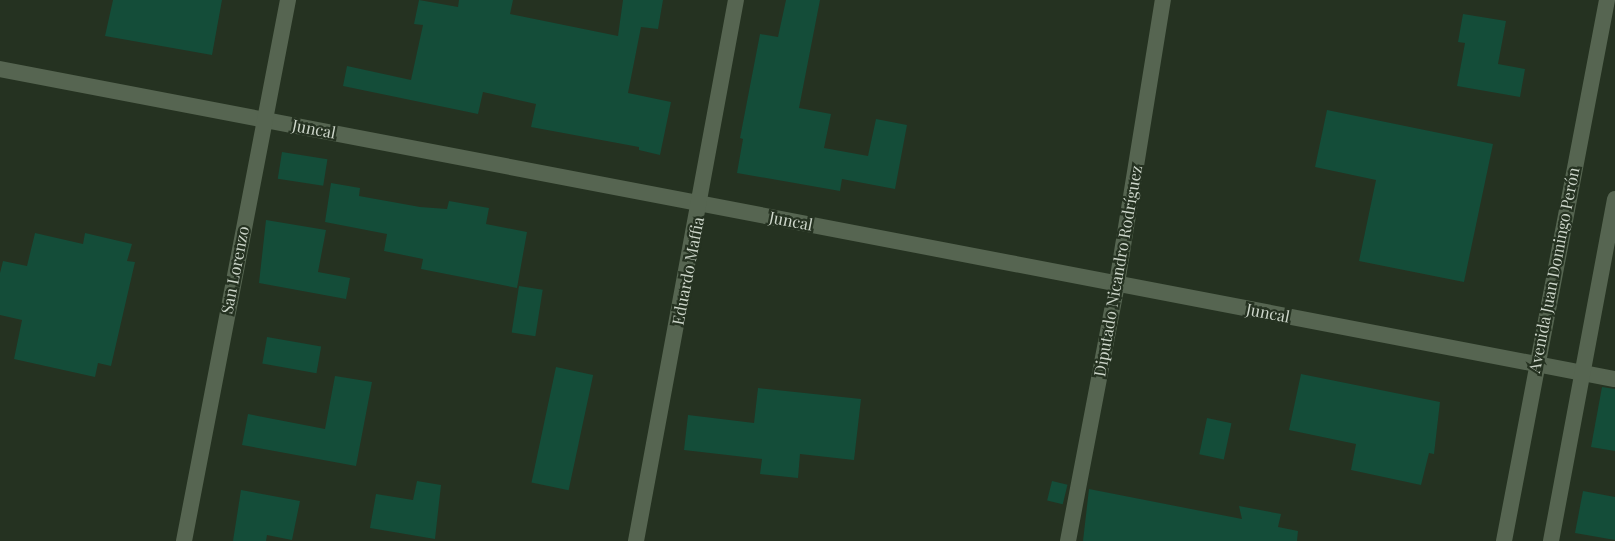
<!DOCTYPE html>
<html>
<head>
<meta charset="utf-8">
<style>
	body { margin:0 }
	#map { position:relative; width:1615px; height:541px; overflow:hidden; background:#253221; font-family:"Playfair Display",serif }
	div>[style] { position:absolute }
	.building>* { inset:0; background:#144d39; transform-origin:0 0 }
	.minor>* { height:16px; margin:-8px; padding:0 8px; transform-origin:8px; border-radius:8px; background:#566551 }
	.secondary>* { height:16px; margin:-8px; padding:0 8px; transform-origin:8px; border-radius:8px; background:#566551 }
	span { translate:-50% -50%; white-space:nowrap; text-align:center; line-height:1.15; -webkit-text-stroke:4.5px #253221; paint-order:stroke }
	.street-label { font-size:16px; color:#cdd6ca }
</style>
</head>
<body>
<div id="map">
	<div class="building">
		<i style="clip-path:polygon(113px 0,222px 0,212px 55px,105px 36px)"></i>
		<i style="clip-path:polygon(419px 0,458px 7px,459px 0,513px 0,510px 14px,618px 36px,623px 0,663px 0,658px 29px,641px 27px,628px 93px,671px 102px,660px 155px,639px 150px,639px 147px,531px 127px,536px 104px,483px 92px,478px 114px,343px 86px,347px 66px,411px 80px,423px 25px,414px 24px)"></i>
		<i style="clip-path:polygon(786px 0,820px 0,799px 108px,831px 114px,824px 148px,868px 156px,876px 119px,907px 125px,895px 189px,842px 179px,840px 191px,737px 173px,743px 139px,740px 138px,760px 34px,778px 37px)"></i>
		<i style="clip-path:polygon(1463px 14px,1506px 21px,1498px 64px,1525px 69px,1520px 97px,1457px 86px,1465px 43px,1458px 42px)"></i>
		<i style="clip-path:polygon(1327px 110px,1493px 144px,1464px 282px,1359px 261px,1376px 180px,1315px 167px)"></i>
		<i style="left:282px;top:152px;width:46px;height:27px;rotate:9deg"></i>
		<i style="clip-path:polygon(331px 183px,360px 188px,359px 196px,420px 207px,447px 209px,449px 201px,489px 208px,486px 224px,527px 232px,517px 288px,421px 269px,423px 259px,384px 251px,387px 234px,325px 222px)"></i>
		<i style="clip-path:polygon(266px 220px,326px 230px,318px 272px,350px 278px,346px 299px,259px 283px)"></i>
		<i style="clip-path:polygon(35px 233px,83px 244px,85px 233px,132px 244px,127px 261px,135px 262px,111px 366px,98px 363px,95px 377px,14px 359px,22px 320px,0 315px,0 273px,3px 261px,27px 266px)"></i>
		<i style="left:519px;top:286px;width:24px;height:47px;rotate:9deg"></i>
		<i style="left:267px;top:337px;width:55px;height:27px;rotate:10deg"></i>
		<i style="left:556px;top:367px;width:38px;height:118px;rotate:12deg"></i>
		<i style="clip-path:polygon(1301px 374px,1440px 402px,1434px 454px,1429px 453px,1421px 485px,1351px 470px,1356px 444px,1289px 430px)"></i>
		<i style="clip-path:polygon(335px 376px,372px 382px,356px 466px,242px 445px,248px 414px,325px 429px)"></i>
		<i style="clip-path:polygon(1602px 387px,1615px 389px,1615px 451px,1591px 447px)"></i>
		<i style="clip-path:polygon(758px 388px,861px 399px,854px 460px,800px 454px,798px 478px,760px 474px,762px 459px,684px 450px,688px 415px,754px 423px)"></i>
		<i style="left:1207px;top:418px;width:25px;height:37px;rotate:12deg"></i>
		<i style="clip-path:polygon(417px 481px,441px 485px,435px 539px,370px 528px,376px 494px,413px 500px)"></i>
		<i style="left:1052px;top:481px;width:16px;height:20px;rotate:14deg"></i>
		<i style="clip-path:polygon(1089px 489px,1242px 519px,1239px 506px,1281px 514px,1278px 527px,1298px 531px,1297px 541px,1083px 541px)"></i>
		<i style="clip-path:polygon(241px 490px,300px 501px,292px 540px,267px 535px,266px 541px,233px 541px)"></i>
		<i style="clip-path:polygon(1583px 491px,1615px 497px,1615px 540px,1575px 533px)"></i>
	</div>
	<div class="minor">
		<i style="left:0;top:69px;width:1644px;rotate:10.87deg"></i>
		<i style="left:184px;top:541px;width:551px;rotate:-79.12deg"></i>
		<i style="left:636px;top:541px;width:550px;rotate:-79.53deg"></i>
		<i style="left:1068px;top:541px;width:263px;rotate:-79.2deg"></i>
		<i style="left:1117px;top:283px;width:287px;rotate:-80.8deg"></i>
	</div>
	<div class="secondary">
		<i style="left:1504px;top:541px;width:551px;rotate:-79.22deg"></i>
		<i style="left:1551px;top:541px;width:348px;rotate:-79.4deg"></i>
	</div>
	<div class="street-label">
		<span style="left:314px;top:129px;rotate:11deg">Juncal</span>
		<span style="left:791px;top:221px;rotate:11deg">Juncal</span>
		<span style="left:235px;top:270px;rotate:-79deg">San Lorenzo</span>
		<span style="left:1554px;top:270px;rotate:-79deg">Avenida Juan Domingo Perón</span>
		<span style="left:688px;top:271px;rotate:-79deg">Eduardo Maffia</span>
		<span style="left:1118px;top:271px;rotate:-80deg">Diputado Nicandro Rodríguez</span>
		<span style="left:1268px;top:313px;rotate:11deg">Juncal</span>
	</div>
</div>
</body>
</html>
